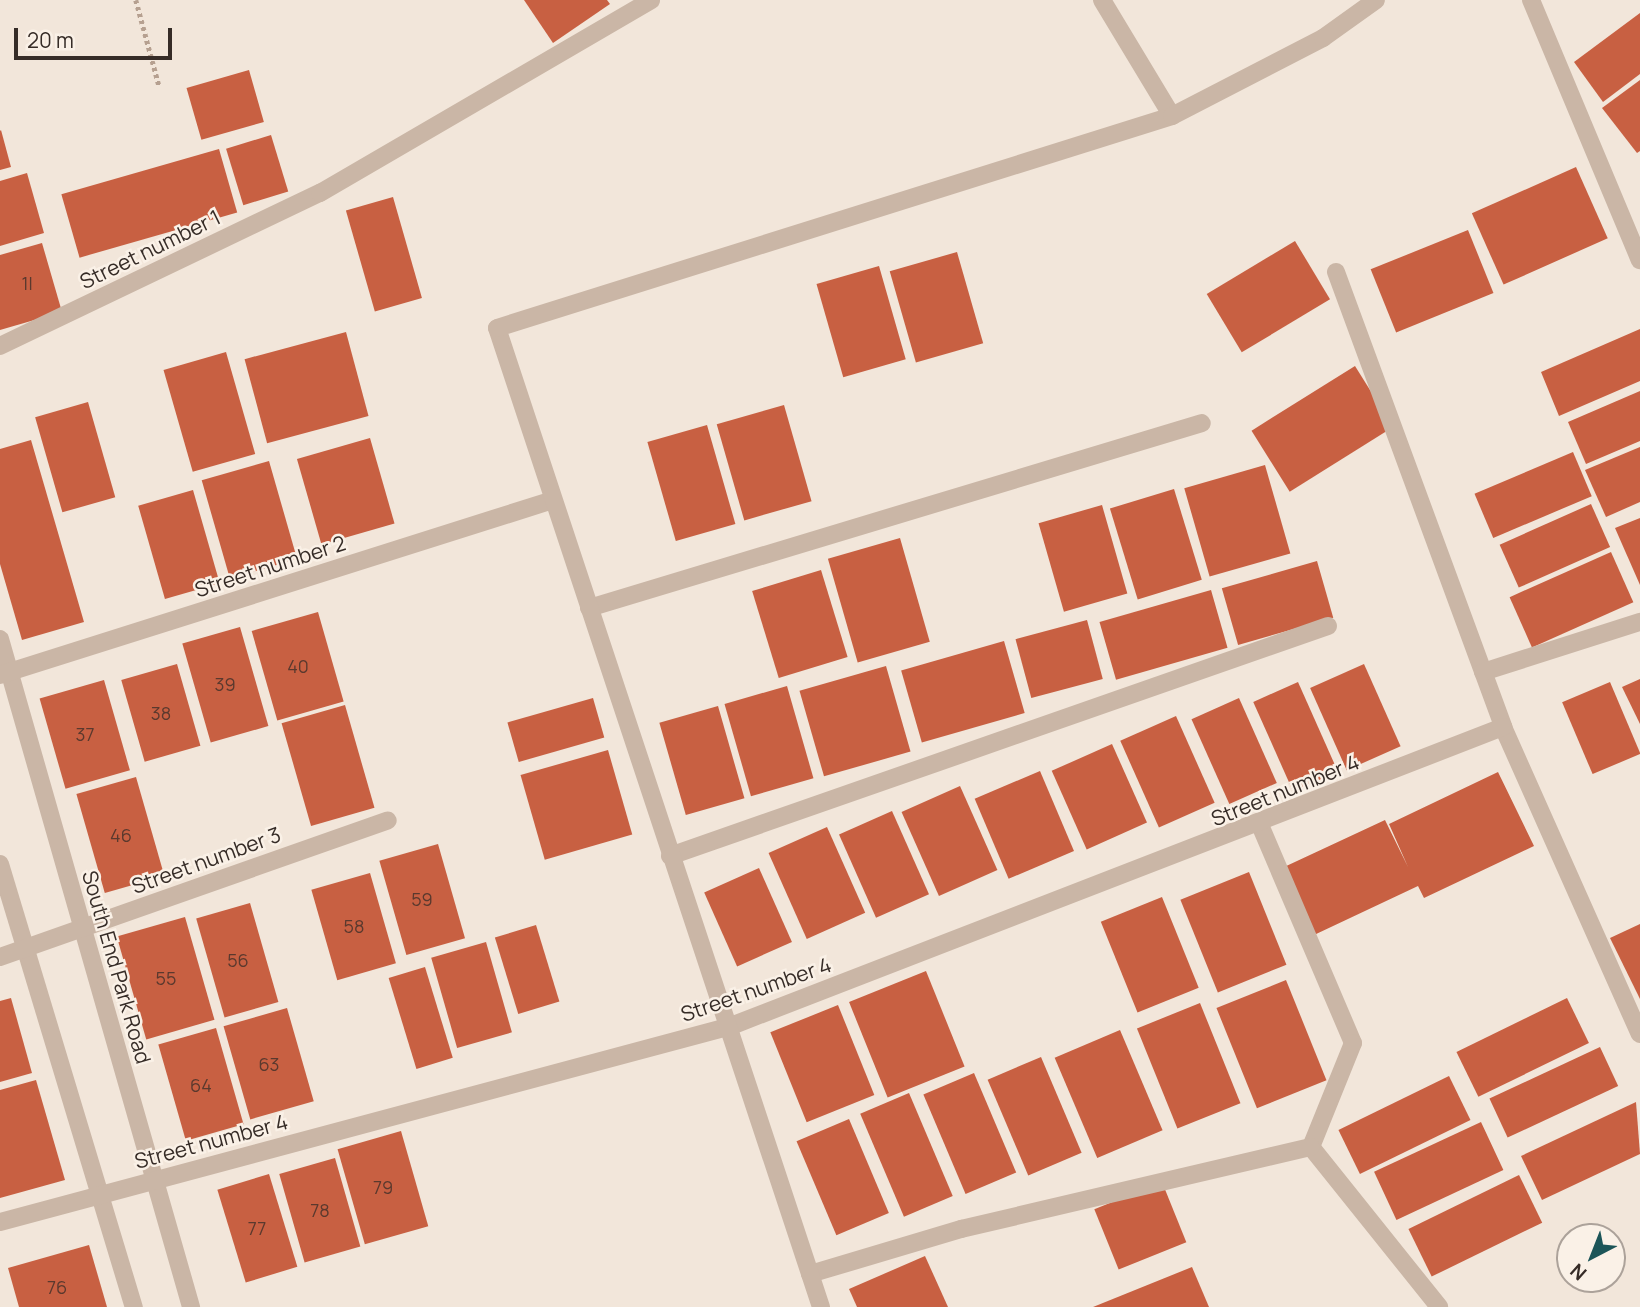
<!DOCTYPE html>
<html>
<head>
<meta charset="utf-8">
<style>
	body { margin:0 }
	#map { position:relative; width:1640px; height:1307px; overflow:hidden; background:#f2e6da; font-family:Manrope,sans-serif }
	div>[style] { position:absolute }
	.building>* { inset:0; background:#c86042; transform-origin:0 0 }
	.path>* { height:4.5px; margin-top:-2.25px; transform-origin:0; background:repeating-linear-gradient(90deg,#b6a090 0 3.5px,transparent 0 7px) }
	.minor>* { height:18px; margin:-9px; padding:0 9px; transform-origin:9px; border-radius:9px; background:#cab6a6 }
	span { translate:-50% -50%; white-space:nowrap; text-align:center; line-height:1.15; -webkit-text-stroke:5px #faf1e7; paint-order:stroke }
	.number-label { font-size:18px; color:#5a392e }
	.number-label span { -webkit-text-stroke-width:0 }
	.street-label { font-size:21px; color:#362c27 }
	.north { position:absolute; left:1556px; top:1223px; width:70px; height:70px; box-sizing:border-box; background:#faf1e7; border:2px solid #aca29a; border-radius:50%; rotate:222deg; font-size:19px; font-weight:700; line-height:28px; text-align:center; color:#362c27 }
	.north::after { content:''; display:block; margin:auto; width:24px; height:32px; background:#1c5558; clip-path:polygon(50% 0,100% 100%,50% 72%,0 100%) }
	.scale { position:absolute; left:14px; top:28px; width:158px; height:32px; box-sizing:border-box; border:4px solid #362c27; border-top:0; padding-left:9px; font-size:21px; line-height:24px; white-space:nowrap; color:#362c27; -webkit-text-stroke:5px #faf1e7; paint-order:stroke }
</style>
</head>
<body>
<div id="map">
	<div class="building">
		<i style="clip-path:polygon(524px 0,607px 0,610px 4px,553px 43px)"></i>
		<i style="clip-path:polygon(1640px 13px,1640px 74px,1603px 102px,1574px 62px)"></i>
		<i style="left:249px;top:70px;width:54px;height:65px;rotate:74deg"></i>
		<i style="clip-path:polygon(1640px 80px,1640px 151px,1637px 153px,1602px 108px)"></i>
		<i style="clip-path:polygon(1px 130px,11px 167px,0 170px,0 131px)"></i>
		<i style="left:271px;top:135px;width:59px;height:47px;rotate:73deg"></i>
		<i style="left:219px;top:149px;width:66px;height:164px;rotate:74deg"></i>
		<i style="left:1576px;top:167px;width:78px;height:114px;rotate:66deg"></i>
		<i style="clip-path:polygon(27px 173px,44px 233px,0 246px,0 181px)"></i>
		<i style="left:393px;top:197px;width:105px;height:49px;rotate:74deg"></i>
		<i style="left:1468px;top:230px;width:68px;height:105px;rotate:68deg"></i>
		<i style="left:1295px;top:241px;width:68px;height:103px;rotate:59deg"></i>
		<i style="clip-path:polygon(42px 243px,62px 312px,0 330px,0 255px)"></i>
		<i style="left:957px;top:252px;width:95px;height:70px;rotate:74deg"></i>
		<i style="left:879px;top:266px;width:97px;height:65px;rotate:74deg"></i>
		<i style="clip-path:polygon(1640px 329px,1640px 381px,1559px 416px,1541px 372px)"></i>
		<i style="left:346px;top:332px;width:87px;height:105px;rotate:75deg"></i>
		<i style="left:226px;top:352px;width:106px;height:65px;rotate:74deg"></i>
		<i style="left:1355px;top:366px;width:72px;height:122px;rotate:58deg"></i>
		<i style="clip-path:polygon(1640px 391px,1640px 441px,1586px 464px,1568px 422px)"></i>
		<i style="left:88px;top:402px;width:99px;height:55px;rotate:74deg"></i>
		<i style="left:784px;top:405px;width:100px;height:70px;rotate:74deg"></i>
		<i style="left:707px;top:425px;width:103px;height:62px;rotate:74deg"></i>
		<i style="left:370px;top:438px;width:89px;height:76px;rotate:74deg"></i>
		<i style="clip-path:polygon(31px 440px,84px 622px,22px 640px,0 564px,0 449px)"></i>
		<i style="clip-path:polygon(1640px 447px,1640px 502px,1606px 517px,1585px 470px)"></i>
		<i style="left:1573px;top:452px;width:48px;height:107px;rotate:67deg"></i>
		<i style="left:269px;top:461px;width:102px;height:70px;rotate:74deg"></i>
		<i style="left:1265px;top:465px;width:92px;height:84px;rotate:74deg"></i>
		<i style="left:1174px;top:489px;width:95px;height:67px;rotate:73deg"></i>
		<i style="left:193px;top:490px;width:97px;height:57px;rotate:74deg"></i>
		<i style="left:1591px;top:504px;width:47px;height:100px;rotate:66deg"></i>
		<i style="left:1102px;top:505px;width:92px;height:66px;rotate:74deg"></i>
		<i style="clip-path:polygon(1640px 518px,1640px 585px,1615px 528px)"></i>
		<i style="left:900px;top:538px;width:108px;height:75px;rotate:74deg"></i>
		<i style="left:1611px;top:552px;width:55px;height:111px;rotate:66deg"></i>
		<i style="left:1317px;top:561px;width:59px;height:99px;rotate:74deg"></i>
		<i style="left:821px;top:570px;width:91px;height:72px;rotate:73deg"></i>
		<i style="left:1211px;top:590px;width:60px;height:116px;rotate:74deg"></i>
		<i style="left:318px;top:612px;width:93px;height:69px;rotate:74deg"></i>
		<i style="left:1087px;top:620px;width:61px;height:74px;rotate:75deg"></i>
		<i style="left:240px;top:627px;width:103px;height:60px;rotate:74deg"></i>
		<i style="left:1004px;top:641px;width:75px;height:107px;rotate:74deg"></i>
		<i style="left:177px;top:664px;width:85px;height:58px;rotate:74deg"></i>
		<i style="left:1364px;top:664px;width:90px;height:59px;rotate:66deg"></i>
		<i style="left:886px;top:666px;width:89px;height:90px;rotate:74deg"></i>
		<i style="clip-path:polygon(1640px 679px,1640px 724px,1622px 687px)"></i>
		<i style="left:104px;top:680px;width:94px;height:67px;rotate:74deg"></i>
		<i style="left:1298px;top:682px;width:98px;height:49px;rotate:66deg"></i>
		<i style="left:1610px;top:682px;width:78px;height:52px;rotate:67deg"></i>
		<i style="left:787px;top:686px;width:96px;height:65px;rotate:74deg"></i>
		<i style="left:593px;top:698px;width:41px;height:89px;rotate:74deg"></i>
		<i style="left:1239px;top:698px;width:93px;height:52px;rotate:66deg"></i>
		<i style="left:345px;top:705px;width:107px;height:66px;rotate:74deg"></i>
		<i style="left:718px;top:706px;width:96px;height:61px;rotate:74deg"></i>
		<i style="left:1176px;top:716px;width:95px;height:61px;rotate:66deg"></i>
		<i style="left:1112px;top:744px;width:86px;height:66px;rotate:66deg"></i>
		<i style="left:608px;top:750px;width:88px;height:91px;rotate:74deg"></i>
		<i style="left:1040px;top:771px;width:87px;height:71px;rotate:67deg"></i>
		<i style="clip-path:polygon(1498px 772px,1534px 846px,1424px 898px,1418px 886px,1314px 935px,1282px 868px,1385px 820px,1408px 867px,1389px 824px)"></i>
		<i style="left:136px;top:777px;width:103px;height:62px;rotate:74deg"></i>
		<i style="left:960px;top:786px;width:92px;height:64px;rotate:66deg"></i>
		<i style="left:892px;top:811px;width:91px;height:58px;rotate:66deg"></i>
		<i style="left:827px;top:827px;width:94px;height:64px;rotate:66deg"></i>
		<i style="left:438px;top:844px;width:98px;height:61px;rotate:74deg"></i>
		<i style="left:759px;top:868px;width:81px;height:60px;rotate:66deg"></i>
		<i style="left:1249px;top:872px;width:100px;height:74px;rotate:68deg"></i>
		<i style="left:370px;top:873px;width:94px;height:61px;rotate:74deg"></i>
		<i style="left:1162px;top:897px;width:98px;height:66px;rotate:68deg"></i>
		<i style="left:250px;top:903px;width:103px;height:56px;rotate:74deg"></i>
		<i style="left:185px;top:917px;width:107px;height:71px;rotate:74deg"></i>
		<i style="clip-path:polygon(1640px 924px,1640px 999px,1610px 938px)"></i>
		<i style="left:536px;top:925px;width:80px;height:43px;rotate:73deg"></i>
		<i style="left:486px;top:942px;width:94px;height:57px;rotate:74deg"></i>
		<i style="left:425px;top:967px;width:95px;height:38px;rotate:73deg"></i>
		<i style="left:926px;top:971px;width:103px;height:83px;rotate:68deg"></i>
		<i style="left:1286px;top:980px;width:108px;height:75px;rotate:68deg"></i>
		<i style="clip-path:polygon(11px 998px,32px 1073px,0 1082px,0 1001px)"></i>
		<i style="left:1567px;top:998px;width:50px;height:123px;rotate:64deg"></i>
		<i style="left:1200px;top:1003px;width:108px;height:68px;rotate:68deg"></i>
		<i style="left:838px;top:1005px;width:97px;height:73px;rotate:68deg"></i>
		<i style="left:287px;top:1008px;width:97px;height:66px;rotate:74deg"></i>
		<i style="left:216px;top:1028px;width:100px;height:60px;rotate:74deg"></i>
		<i style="left:1120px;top:1030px;width:109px;height:71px;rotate:67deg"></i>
		<i style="left:1600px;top:1047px;width:43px;height:122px;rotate:65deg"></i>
		<i style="left:1041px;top:1057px;width:104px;height:58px;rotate:67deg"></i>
		<i style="left:974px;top:1073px;width:108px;height:55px;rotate:67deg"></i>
		<i style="left:1449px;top:1076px;width:49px;height:123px;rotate:64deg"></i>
		<i style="clip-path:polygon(36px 1080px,65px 1180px,0 1198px,0 1090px)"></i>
		<i style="left:909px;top:1093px;width:112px;height:53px;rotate:67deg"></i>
		<i style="clip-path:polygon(1636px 1102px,1640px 1154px,1542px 1200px,1521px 1156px)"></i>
		<i style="left:849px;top:1119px;width:102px;height:57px;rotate:67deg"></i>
		<i style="left:1481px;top:1122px;width:53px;height:118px;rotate:65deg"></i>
		<i style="left:401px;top:1131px;width:99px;height:66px;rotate:74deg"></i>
		<i style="left:335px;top:1158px;width:92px;height:58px;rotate:74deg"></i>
		<i style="left:269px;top:1174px;width:97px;height:54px;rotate:73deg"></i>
		<i style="left:1519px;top:1175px;width:53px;height:123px;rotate:64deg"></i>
		<i style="left:1162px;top:1182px;width:65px;height:73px;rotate:68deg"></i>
		<i style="clip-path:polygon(89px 1245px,107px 1307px,19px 1307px,8px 1268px)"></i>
		<i style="clip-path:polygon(925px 1256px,948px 1307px,857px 1307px,849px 1289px)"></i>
		<i style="clip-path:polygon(1192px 1267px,1209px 1307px,1093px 1307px)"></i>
	</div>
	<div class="path">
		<i style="left:136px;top:0;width:88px;rotate:74.9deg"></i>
	</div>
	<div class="minor">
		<i style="left:1102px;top:0;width:135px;rotate:58.9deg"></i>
		<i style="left:1531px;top:0;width:282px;rotate:67.3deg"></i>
		<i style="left:1336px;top:272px;width:485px;rotate:69.8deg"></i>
		<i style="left:1503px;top:727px;width:336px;rotate:66deg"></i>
		<i style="left:0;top:346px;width:355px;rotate:-25.6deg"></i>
		<i style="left:320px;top:193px;width:383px;rotate:-30.2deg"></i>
		<i style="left:589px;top:608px;width:640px;rotate:-16.79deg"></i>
		<i style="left:0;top:639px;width:695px;rotate:74.04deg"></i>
		<i style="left:1483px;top:672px;width:165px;rotate:-17.7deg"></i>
		<i style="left:0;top:675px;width:580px;rotate:-17.56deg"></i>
		<i style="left:1260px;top:825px;width:237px;rotate:66.9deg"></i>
		<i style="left:1353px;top:1043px;width:112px;rotate:112deg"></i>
		<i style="left:1311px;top:1147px;width:205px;rotate:51.3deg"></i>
		<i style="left:670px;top:856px;width:697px;rotate:-19.27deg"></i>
		<i style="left:0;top:864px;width:463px;rotate:73.2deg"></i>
		<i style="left:0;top:957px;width:411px;rotate:-19.4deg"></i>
		<i style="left:0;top:1222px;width:757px;rotate:-15.01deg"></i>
		<i style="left:731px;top:1026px;width:828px;rotate:-21.17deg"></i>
		<i style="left:810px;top:1274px;width:158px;rotate:-16.6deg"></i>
		<i style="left:961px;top:1229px;width:359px;rotate:-13.2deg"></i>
		<i style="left:821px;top:1307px;width:1031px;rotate:-108.31deg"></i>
		<i style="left:497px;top:328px;width:708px;rotate:-17.44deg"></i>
		<i style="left:1172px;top:116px;width:170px;rotate:-27.3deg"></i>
		<i style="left:1323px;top:38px;width:65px;rotate:-35.6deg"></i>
	</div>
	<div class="number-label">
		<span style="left:27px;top:283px">1I</span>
		<span style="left:298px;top:666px">40</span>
		<span style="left:225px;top:684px">39</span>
		<span style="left:161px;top:713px">38</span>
		<span style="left:85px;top:734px">37</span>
		<span style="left:121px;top:835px">46</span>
		<span style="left:422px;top:899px">59</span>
		<span style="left:354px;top:926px">58</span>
		<span style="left:238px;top:960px">56</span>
		<span style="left:166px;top:978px">55</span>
		<span style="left:269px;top:1064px">63</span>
		<span style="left:201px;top:1085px">64</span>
		<span style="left:383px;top:1187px">79</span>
		<span style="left:320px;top:1210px">78</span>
		<span style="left:257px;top:1228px">77</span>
		<span style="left:57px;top:1287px">76</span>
	</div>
	<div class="street-label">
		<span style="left:150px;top:249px;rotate:-26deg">Street number 1</span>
		<span style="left:270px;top:566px;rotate:-18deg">Street number 2</span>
		<span style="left:1285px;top:790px;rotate:-22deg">Street number 4</span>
		<span style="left:206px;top:860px;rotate:-20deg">Street number 3</span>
		<span style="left:117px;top:967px;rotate:74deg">South End Park Road</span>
		<span style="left:756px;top:989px;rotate:-19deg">Street number 4</span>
		<span style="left:211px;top:1141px;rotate:-15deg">Street number 4</span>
	</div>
	<div class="north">N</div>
	<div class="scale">20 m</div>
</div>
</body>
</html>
